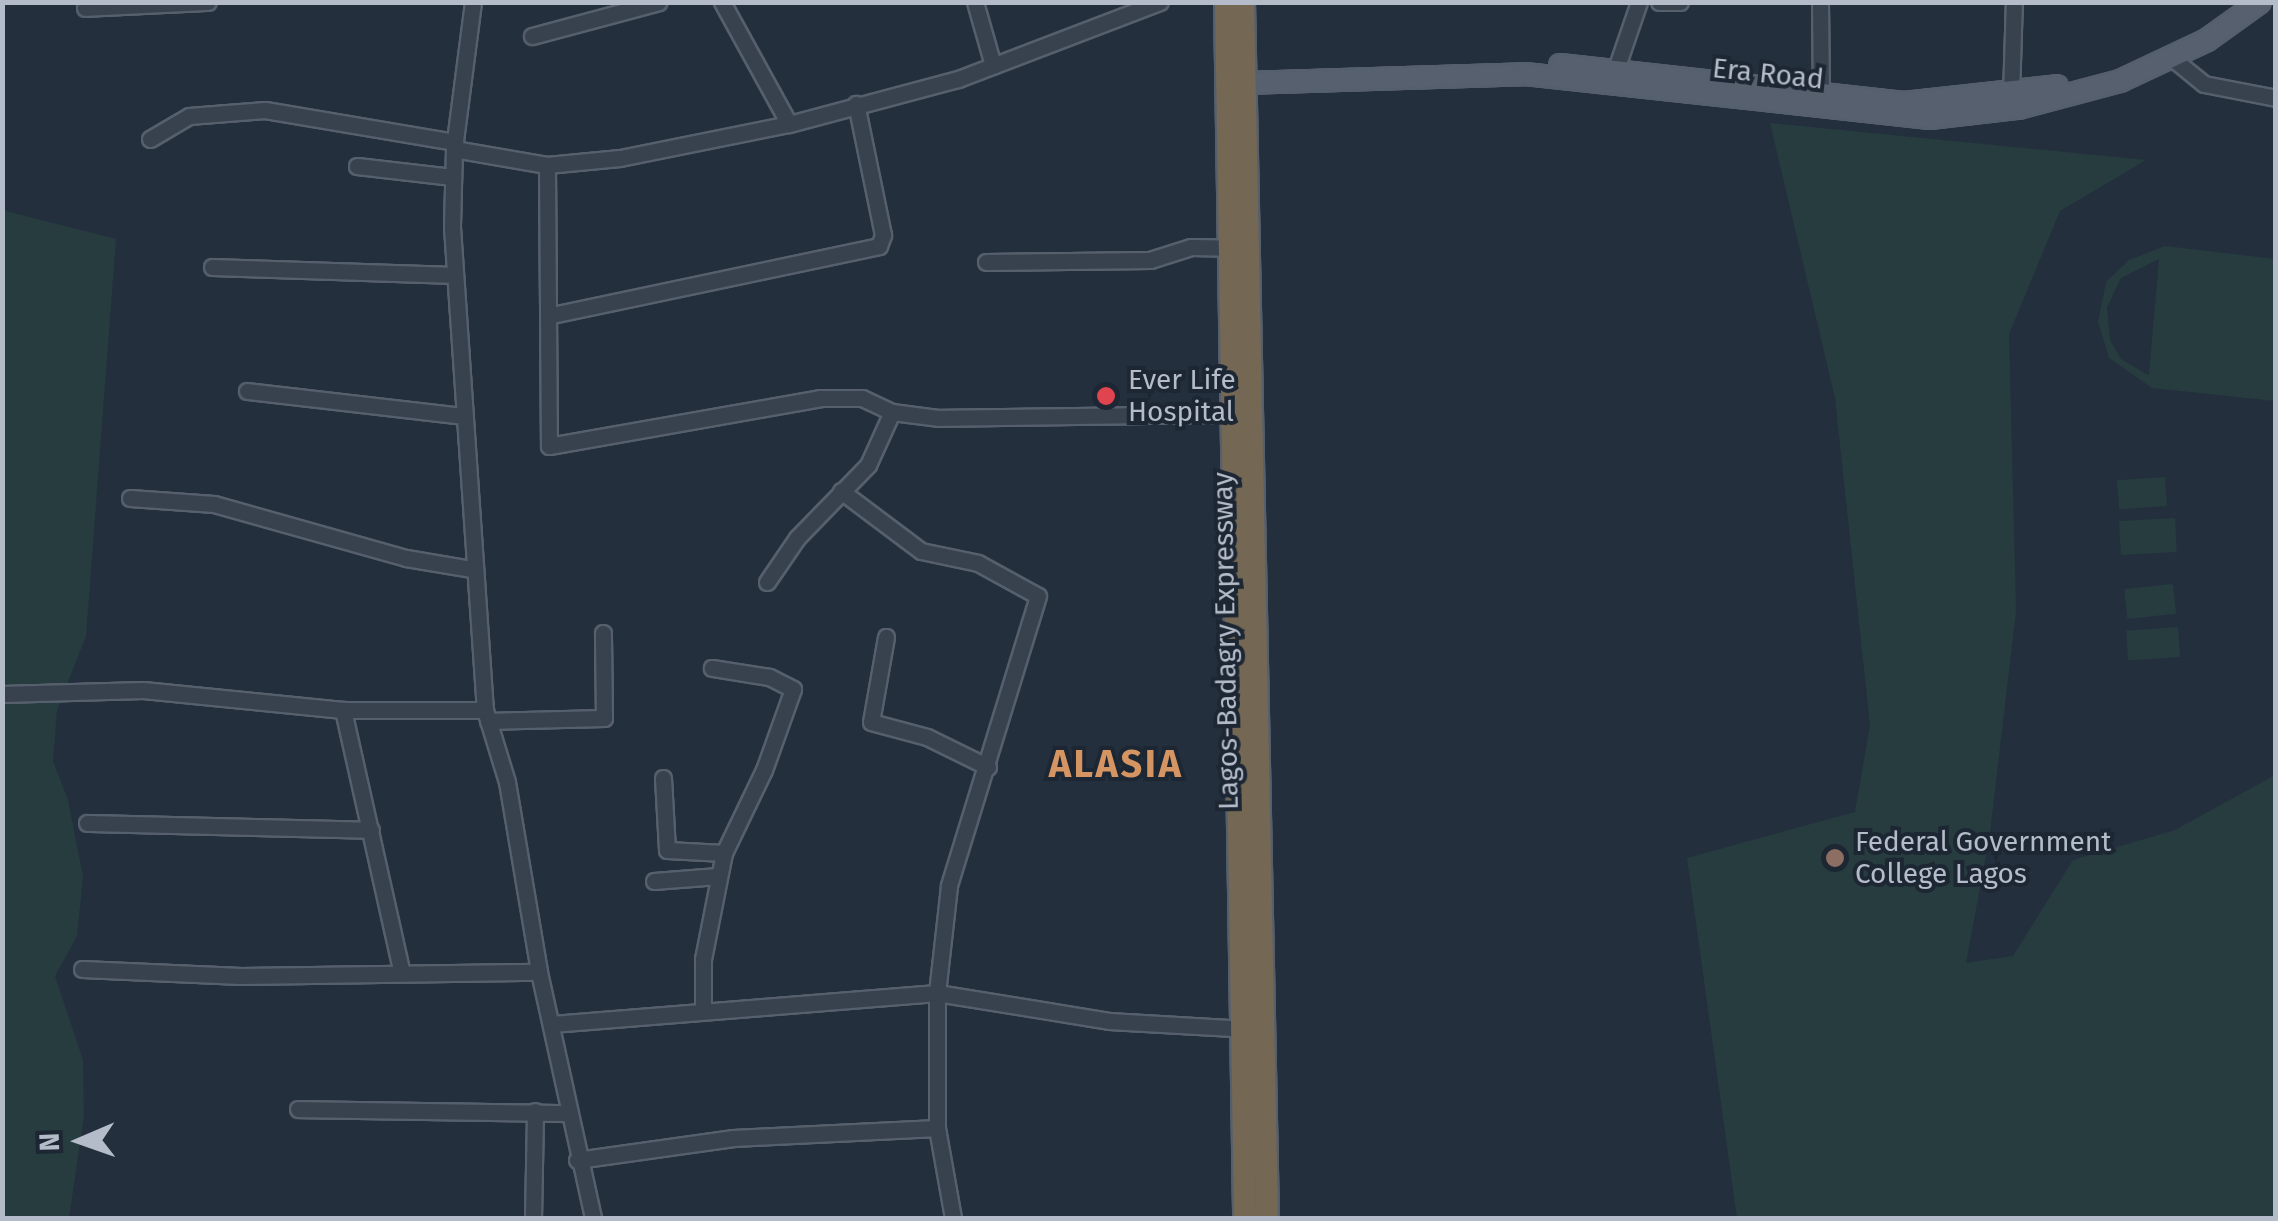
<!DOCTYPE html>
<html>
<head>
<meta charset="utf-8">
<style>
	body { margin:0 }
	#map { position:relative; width:2278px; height:1221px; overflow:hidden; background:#242f3e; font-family:"Fira Sans",sans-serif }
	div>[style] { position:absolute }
	.green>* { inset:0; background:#263c3f; transform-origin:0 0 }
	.roads { filter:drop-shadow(2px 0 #565f6c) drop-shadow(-2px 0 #565f6c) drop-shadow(0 2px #565f6c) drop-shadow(0 -2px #565f6c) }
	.minor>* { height:15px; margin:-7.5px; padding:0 7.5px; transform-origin:7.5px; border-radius:7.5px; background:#38414e }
	.major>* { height:20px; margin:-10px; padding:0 10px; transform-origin:10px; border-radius:10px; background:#56606e }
	.highway>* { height:22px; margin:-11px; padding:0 11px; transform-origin:11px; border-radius:11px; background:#746855 }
	.dots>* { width:28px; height:28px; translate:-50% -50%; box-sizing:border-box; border:5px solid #1d2633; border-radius:50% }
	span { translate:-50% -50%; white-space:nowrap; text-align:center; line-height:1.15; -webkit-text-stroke:8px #1d2633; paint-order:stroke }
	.street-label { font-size:28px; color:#b4bcc9 }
	.poi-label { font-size:28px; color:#b4bcc9 }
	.left { translate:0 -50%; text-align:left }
	.district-label { font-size:38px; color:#d59563; font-weight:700; letter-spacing:2.5px }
	.frame { position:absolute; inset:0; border:5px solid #b4bcc9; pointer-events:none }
	.north { position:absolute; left:30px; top:1091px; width:100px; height:100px; -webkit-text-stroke:8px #1d2633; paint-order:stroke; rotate:268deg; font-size:28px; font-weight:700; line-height:40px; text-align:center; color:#b4bcc9 }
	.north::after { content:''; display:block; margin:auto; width:35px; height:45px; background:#b4bcc9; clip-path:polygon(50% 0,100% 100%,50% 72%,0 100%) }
</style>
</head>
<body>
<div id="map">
	<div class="green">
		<i style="clip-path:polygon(1770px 123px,2146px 160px,2060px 211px,2009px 334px,2016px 611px,1990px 833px,1966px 963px,2013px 956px,2073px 860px,2175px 830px,2275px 775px,2275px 1218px,1737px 1218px,1687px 858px,1855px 812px,1870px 725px,1835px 398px)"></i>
		<i style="clip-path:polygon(2px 210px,116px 239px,86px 636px,57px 710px,53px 761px,68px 800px,83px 877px,77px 936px,55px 976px,83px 1060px,84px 1116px,69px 1218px,3px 1218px)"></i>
		<i style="clip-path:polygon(evenodd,2165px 246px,2275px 259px,2275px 401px,2152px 388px,2109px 358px,2098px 322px,2106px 282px,2129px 260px,2165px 246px,2159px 259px,2149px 374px,2148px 375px,2121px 359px,2110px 340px,2107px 307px,2121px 278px,2159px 259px)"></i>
		<i style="left:2165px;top:477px;width:29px;height:48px;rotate:86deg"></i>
		<i style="left:2175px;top:518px;width:34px;height:56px;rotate:87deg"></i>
		<i style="left:2173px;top:584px;width:30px;height:49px;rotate:84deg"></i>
		<i style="left:2178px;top:627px;width:30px;height:52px;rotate:86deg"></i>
	</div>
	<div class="roads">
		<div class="minor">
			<i style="left:473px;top:2px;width:148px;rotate:97.4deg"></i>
			<i style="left:454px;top:149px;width:78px;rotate:91.5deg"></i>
			<i style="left:452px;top:227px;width:484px;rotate:86.1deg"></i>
			<i style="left:485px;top:710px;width:75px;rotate:73deg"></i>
			<i style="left:507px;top:782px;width:193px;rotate:80.4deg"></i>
			<i style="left:539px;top:972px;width:252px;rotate:77.6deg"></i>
			<i style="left:722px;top:2px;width:139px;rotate:61.2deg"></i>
			<i style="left:975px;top:2px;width:66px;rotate:74.1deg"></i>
			<i style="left:1659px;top:2px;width:21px"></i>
			<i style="left:1820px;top:2px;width:90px;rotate:89.4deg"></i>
			<i style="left:85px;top:8px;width:123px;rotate:-2.8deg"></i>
			<i style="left:532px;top:36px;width:131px;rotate:-15deg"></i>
			<i style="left:2172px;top:58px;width:41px;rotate:39.1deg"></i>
			<i style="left:2204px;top:84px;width:73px;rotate:11deg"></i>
			<i style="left:1616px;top:69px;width:71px;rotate:-71.1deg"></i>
			<i style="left:2011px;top:95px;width:93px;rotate:-88.2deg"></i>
			<i style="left:150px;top:139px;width:45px;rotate:-30.5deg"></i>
			<i style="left:189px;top:116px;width:76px;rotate:-4.5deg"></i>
			<i style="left:265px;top:110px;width:193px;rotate:9.6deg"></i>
			<i style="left:454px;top:149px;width:94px;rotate:9.8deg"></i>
			<i style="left:547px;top:165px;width:73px;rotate:-5.5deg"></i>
			<i style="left:620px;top:158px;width:172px;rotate:-11.4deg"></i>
			<i style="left:789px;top:124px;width:175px;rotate:-14.9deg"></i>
			<i style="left:958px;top:79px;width:216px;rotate:-20.9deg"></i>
			<i style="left:547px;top:165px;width:281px;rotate:89.6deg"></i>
			<i style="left:549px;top:446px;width:275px;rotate:-10deg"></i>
			<i style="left:820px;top:398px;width:42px"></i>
			<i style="left:862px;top:398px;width:33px;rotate:25deg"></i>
			<i style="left:892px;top:412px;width:46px;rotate:7.4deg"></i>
			<i style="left:938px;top:418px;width:294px;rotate:-0.8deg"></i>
			<i style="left:357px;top:166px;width:96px;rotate:6.6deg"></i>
			<i style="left:986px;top:262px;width:164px;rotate:-0.7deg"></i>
			<i style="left:1150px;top:260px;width:43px;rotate:-17.6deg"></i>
			<i style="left:1191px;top:247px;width:39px;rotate:1deg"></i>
			<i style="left:212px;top:267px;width:243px;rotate:1.9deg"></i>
			<i style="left:552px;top:315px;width:334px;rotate:-11.9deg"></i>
			<i style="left:879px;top:246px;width:12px;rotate:-70deg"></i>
			<i style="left:883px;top:235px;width:134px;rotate:-101.6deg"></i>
			<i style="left:247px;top:391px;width:218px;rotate:6.6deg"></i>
			<i style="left:841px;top:491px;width:100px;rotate:36.9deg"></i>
			<i style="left:921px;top:551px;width:58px;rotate:11.9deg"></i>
			<i style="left:978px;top:563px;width:68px;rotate:28.8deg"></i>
			<i style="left:1038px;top:596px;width:303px;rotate:107.1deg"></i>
			<i style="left:949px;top:886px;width:108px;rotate:96.4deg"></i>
			<i style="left:937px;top:993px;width:135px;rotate:90deg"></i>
			<i style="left:937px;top:1128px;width:91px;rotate:79.9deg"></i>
			<i style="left:130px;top:498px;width:84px;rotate:4.1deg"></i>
			<i style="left:214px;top:504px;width:199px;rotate:15.7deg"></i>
			<i style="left:406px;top:558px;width:67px;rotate:9.5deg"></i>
			<i style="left:767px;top:582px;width:53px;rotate:-55.7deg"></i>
			<i style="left:797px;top:538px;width:102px;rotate:-45.8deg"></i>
			<i style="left:868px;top:465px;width:58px;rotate:-65.6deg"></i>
			<i style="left:886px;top:637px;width:86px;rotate:100deg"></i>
			<i style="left:871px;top:722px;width:58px;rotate:15deg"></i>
			<i style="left:927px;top:737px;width:68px;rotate:26.2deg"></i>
			<i style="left:2px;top:694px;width:141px;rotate:-1.6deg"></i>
			<i style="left:143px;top:690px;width:201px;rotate:5.7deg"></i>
			<i style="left:343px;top:710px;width:142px"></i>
			<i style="left:343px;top:710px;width:266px;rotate:77.4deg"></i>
			<i style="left:488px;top:721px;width:116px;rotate:-1.5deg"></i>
			<i style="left:604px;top:718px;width:85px;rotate:-90.7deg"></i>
			<i style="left:663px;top:778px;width:72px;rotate:86.8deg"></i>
			<i style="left:667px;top:850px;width:57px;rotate:3deg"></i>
			<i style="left:87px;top:823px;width:284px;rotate:1.4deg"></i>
			<i style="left:654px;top:881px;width:64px;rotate:-4.5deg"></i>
			<i style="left:82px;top:969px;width:159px;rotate:2.5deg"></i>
			<i style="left:241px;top:976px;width:298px;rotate:-0.8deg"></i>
			<i style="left:703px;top:1011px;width:52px;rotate:-90deg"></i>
			<i style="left:703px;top:959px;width:108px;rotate:-78.8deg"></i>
			<i style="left:724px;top:853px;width:92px;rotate:-64.3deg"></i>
			<i style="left:764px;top:770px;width:86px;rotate:-70.3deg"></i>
			<i style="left:793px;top:689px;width:27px;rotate:-153deg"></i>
			<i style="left:769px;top:677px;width:58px;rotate:-171deg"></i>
			<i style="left:552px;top:1024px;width:386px;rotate:-4.6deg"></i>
			<i style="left:937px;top:993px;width:174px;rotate:9.2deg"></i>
			<i style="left:1109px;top:1021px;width:137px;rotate:3.3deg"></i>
			<i style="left:298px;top:1109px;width:269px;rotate:0.9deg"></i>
			<i style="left:577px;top:1160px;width:158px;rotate:-8deg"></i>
			<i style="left:733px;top:1138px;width:204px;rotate:-2.8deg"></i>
			<i style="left:533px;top:1218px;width:107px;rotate:-88.9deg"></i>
		</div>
		<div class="major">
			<i style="left:1560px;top:65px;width:346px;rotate:6.3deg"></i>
			<i style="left:1904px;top:103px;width:154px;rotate:-6.3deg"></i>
			<i style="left:1245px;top:83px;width:280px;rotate:-1.8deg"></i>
			<i style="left:1525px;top:74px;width:407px;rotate:6.2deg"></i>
			<i style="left:1930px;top:118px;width:89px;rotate:-6.5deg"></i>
			<i style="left:2018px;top:108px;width:106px;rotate:-14.8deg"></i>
			<i style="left:2120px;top:81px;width:96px;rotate:-25.2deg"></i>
			<i style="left:2207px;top:40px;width:65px;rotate:-35.6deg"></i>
		</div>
		<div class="highway">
			<i style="left:1226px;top:2px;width:1216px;rotate:89.1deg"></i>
			<i style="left:1243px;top:2px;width:1216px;rotate:88.87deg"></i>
		</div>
	</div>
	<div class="dots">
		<i style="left:1106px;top:396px;background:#e0444e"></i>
		<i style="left:1835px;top:858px;background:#8d6e63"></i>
	</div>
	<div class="street-label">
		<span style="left:1768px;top:74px;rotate:6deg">Era Road</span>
		<span style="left:1226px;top:641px;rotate:-91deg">Lagos-Badagry Expressway</span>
	</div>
	<div class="poi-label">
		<span class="left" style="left:1128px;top:396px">Ever Life<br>Hospital</span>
		<span class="left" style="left:1855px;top:858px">Federal Government<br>College Lagos</span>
	</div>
	<div class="district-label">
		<span style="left:1116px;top:765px">ALASIA</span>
	</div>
	<div class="frame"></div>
	<div class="north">N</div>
</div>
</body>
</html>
